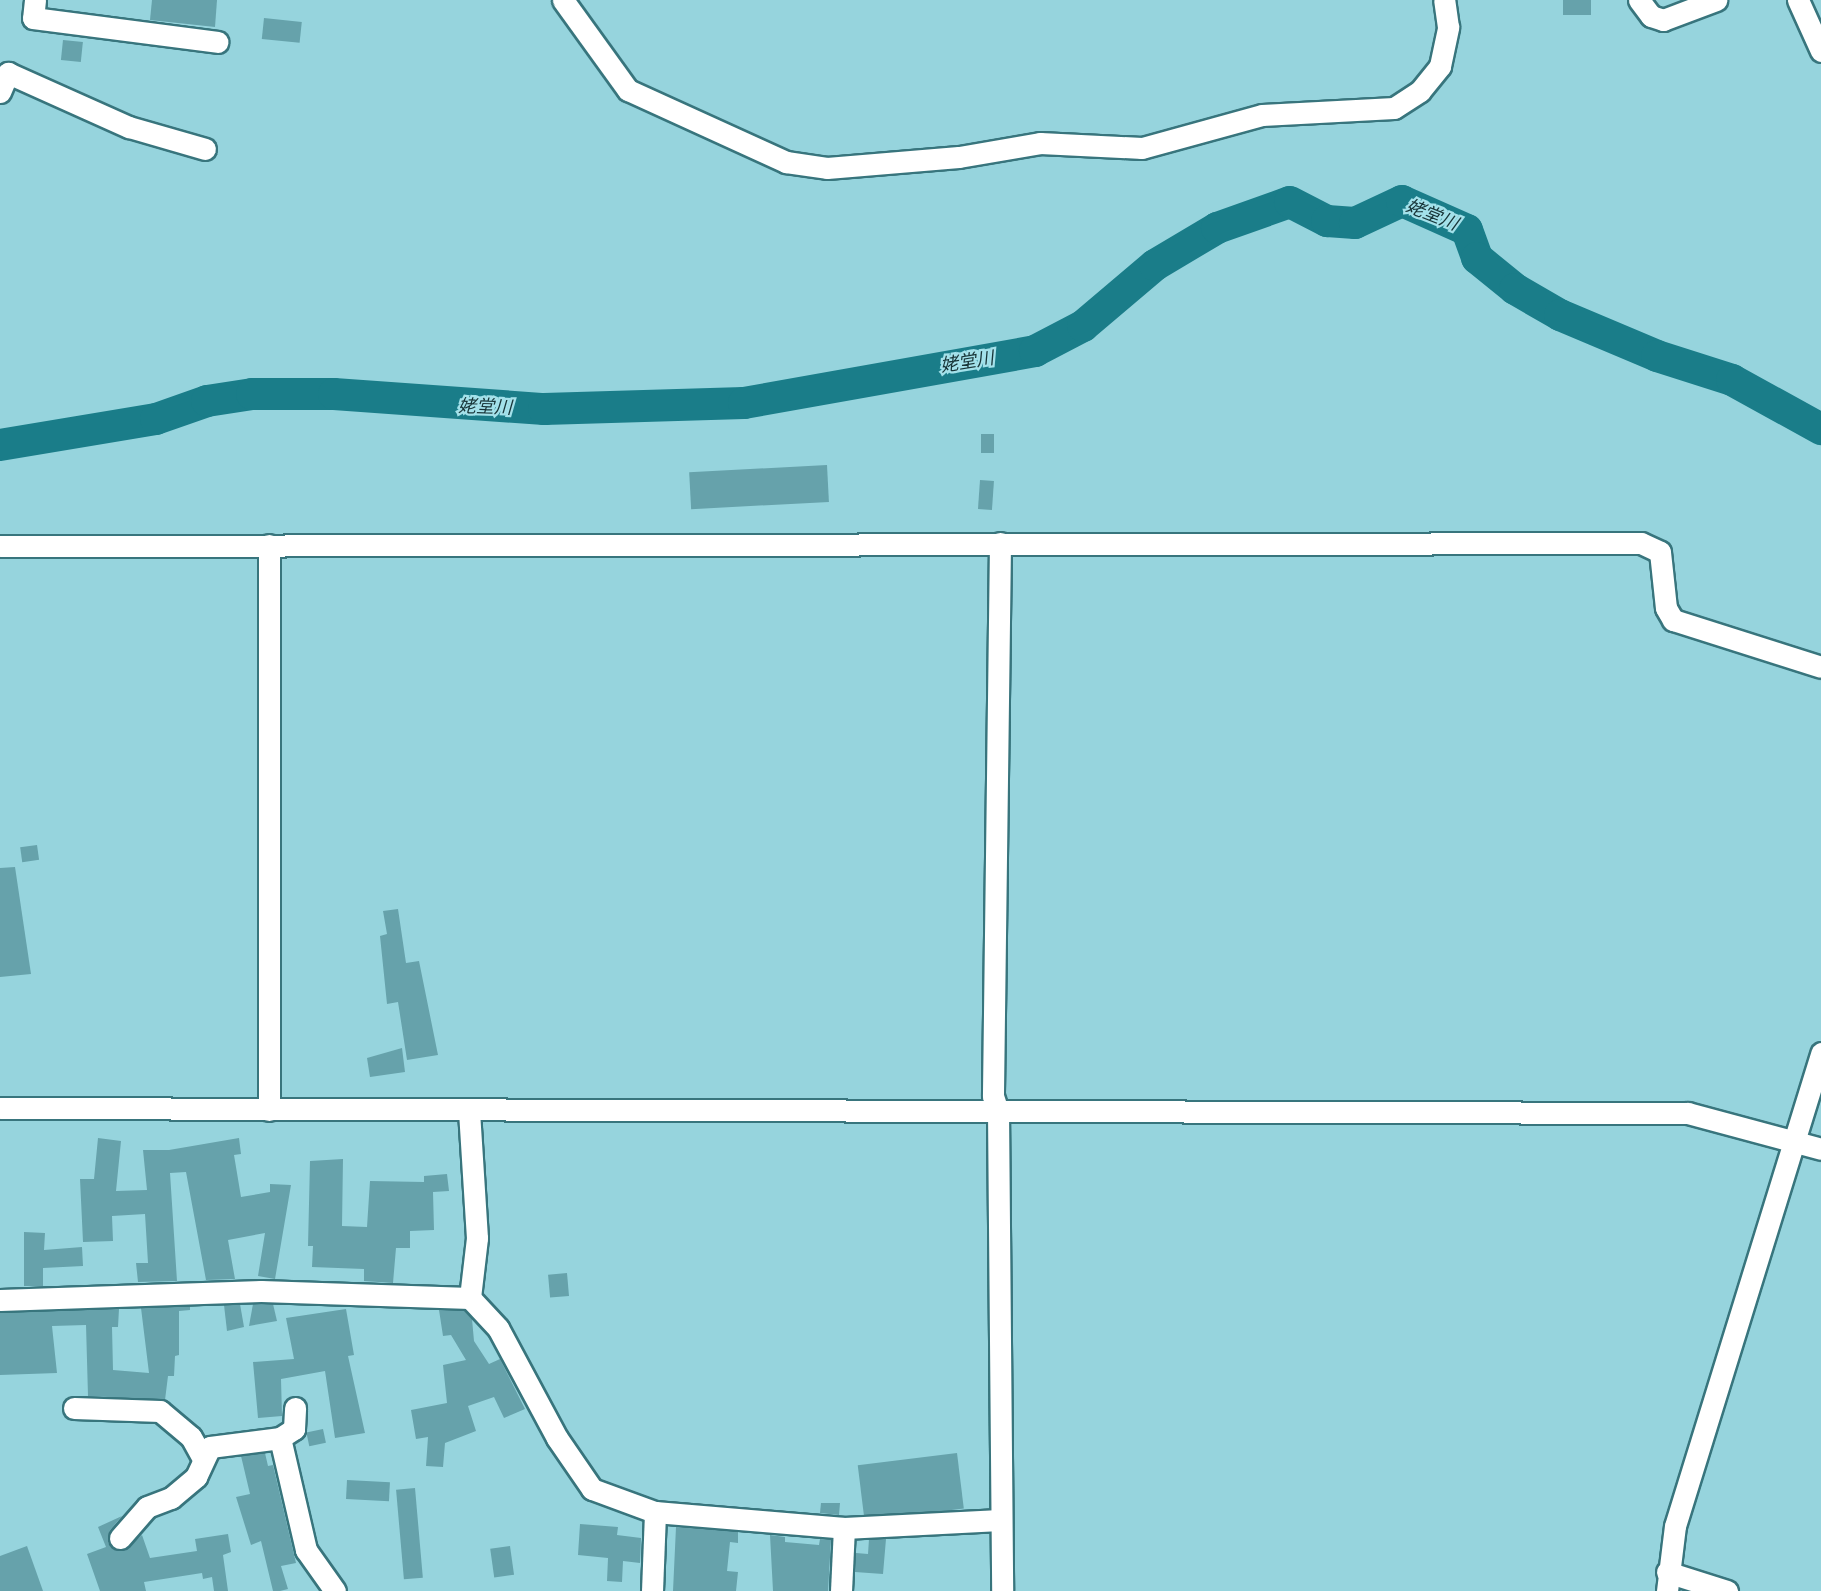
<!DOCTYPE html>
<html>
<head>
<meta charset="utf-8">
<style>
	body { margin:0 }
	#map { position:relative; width:1821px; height:1591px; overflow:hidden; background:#96d4dd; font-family:Rubik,"Noto Sans JP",sans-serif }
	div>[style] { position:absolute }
	.river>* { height:32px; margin:-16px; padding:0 16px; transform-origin:16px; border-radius:16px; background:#1a7d89 }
	.building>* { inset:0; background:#66a2ab; transform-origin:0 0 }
	.roads { filter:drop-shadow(2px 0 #38757d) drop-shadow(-2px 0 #38757d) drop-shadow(0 2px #38757d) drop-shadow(0 -2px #38757d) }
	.minor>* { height:21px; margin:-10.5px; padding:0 10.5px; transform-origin:10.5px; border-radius:10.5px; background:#fff }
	span { translate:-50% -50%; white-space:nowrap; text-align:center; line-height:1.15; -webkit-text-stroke:4.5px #a3e1ea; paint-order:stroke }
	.water-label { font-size:18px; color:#183538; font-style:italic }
</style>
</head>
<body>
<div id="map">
	<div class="river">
		<i style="left:0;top:445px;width:158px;rotate:-9.5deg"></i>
		<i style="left:156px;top:419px;width:54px;rotate:-19.4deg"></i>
		<i style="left:207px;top:401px;width:46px;rotate:-8.8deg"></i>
		<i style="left:252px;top:394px;width:82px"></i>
		<i style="left:334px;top:394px;width:211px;rotate:4.1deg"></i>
		<i style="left:544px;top:409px;width:200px;rotate:-1.7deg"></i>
		<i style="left:744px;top:403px;width:296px;rotate:-10.1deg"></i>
		<i style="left:1035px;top:351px;width:54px;rotate:-27.5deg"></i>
		<i style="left:1083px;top:326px;width:94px;rotate:-40.3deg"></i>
		<i style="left:1155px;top:265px;width:72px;rotate:-30.8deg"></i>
		<i style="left:1217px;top:228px;width:77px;rotate:-19.6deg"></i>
		<i style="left:1290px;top:202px;width:42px;rotate:27.2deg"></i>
		<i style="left:1327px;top:221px;width:28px;rotate:4deg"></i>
		<i style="left:1355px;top:223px;width:52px;rotate:-25.1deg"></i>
		<i style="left:1402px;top:201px;width:71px;rotate:24deg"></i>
		<i style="left:1467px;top:230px;width:30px;rotate:70deg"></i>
		<i style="left:1477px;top:258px;width:49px;rotate:39.2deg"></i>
		<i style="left:1515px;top:289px;width:52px;rotate:30deg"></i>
		<i style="left:1560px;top:315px;width:105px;rotate:22.9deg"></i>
		<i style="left:1657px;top:356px;width:79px;rotate:17.7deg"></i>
		<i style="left:1732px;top:380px;width:102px;rotate:28.8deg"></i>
	</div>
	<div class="building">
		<i style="clip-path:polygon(152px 0,217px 0,215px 27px,150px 20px)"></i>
		<i style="left:1563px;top:0;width:28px;height:15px"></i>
		<i style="left:264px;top:18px;width:38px;height:21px;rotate:6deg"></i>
		<i style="left:63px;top:40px;width:20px;height:20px;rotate:6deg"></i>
		<i style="left:981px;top:434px;width:13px;height:19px"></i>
		<i style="left:827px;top:465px;width:37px;height:138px;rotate:87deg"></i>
		<i style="left:980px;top:480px;width:14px;height:29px;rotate:4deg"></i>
		<i style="left:37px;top:845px;width:15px;height:17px;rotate:82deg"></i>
		<i style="clip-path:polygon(15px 867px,31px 974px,0 977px,0 868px)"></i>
		<i style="clip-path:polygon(398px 909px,406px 963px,419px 961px,438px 1055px,407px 1060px,398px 1002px,387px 1004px,380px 936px,387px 934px,383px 911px)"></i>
		<i style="clip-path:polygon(402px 1048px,405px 1072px,370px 1077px,367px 1058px)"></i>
		<i style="clip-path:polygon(98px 1138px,121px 1141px,116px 1191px,147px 1190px,143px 1150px,169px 1150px,239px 1138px,241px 1154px,234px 1155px,241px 1197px,270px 1192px,270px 1184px,291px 1185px,275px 1279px,258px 1276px,265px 1233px,228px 1240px,235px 1279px,206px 1280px,186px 1172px,170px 1173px,177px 1281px,138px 1282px,136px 1263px,148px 1263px,145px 1214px,112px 1216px,113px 1241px,83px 1242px,80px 1179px,94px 1179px)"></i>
		<i style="clip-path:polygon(343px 1159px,342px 1226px,367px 1227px,370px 1181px,424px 1182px,424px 1176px,447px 1174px,449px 1191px,433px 1192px,434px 1230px,410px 1231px,410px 1248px,396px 1248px,393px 1283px,364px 1281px,364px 1269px,312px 1267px,313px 1246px,308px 1246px,310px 1161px)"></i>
		<i style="clip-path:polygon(24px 1232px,45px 1233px,44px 1250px,82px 1247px,83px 1266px,43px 1268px,43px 1286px,24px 1286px)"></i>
		<i style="left:567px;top:1273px;width:23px;height:19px;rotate:85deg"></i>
		<i style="clip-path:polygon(240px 1304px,244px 1327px,227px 1331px,224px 1305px)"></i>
		<i style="clip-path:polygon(253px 1304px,273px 1304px,277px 1321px,249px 1326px)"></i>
		<i style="clip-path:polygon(190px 1306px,190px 1310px,179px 1311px,179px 1355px,175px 1356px,174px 1376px,168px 1376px,165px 1400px,88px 1396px,86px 1325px,52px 1326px,57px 1373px,0 1375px,0 1313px,119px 1309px,118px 1327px,112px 1327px,113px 1370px,149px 1373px,141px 1308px)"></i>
		<i style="clip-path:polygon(346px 1309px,354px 1355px,348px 1356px,365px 1433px,335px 1438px,325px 1371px,281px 1379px,282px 1416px,258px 1418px,253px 1362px,294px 1359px,286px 1318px)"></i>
		<i style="clip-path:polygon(439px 1310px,464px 1311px,472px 1319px,474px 1341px,489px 1364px,500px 1359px,525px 1409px,504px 1418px,494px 1397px,468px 1406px,476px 1431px,445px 1443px,443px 1467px,426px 1466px,428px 1437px,416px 1439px,411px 1410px,447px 1403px,443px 1365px,466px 1360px,451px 1335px,443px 1336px)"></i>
		<i style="left:323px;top:1429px;width:14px;height:17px;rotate:78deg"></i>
		<i style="clip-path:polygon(265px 1453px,268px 1466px,273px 1465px,296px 1563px,281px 1566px,288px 1589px,280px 1591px,273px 1591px,261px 1541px,251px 1545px,236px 1497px,250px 1494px,241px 1456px)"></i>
		<i style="left:957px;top:1453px;width:56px;height:100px;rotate:83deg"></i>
		<i style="left:347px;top:1480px;width:43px;height:19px;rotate:3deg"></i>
		<i style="left:415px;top:1488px;width:90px;height:19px;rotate:85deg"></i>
		<i style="clip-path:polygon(821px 1503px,840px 1503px,839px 1515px,820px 1513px)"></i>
		<i style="clip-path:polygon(122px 1516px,110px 1530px,108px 1543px,124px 1550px,142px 1535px,150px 1558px,197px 1551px,195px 1539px,228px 1534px,231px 1552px,223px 1555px,228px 1591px,214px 1591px,212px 1577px,203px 1579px,202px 1573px,144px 1582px,146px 1591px,100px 1591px,87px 1554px,106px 1547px,98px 1527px)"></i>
		<i style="clip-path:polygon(580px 1524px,618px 1527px,617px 1535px,641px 1538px,640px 1563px,623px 1561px,622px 1582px,607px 1581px,608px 1558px,578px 1555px)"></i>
		<i style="clip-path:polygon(676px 1527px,738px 1532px,738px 1543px,730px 1542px,727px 1571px,738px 1572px,736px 1591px,673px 1591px)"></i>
		<i style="clip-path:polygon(770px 1535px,785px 1537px,785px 1542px,819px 1545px,820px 1539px,831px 1540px,828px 1591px,773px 1591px)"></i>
		<i style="clip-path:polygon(869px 1539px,886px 1539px,883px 1574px,855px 1572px,856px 1553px,868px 1554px)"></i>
		<i style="clip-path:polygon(27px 1546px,43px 1591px,0 1591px,0 1556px)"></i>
		<i style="left:510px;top:1546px;width:29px;height:20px;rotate:82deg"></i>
	</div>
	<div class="roads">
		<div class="minor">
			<i style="left:35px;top:0;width:18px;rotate:96deg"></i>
			<i style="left:33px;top:18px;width:186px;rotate:7.4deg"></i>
			<i style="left:563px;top:0;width:111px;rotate:54.2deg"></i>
			<i style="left:628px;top:90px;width:174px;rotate:24.5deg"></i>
			<i style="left:786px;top:162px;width:41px;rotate:8.3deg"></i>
			<i style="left:827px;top:168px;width:132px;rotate:-4.8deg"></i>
			<i style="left:959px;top:157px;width:82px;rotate:-9.8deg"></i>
			<i style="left:1040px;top:143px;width:102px;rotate:2.8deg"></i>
			<i style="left:1142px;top:148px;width:124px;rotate:-15.4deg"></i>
			<i style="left:1262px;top:115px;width:132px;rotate:-3deg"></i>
			<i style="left:1394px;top:108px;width:31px;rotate:-33deg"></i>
			<i style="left:1420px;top:91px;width:32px;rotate:-51deg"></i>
			<i style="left:1440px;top:66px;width:40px;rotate:-78deg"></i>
			<i style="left:1448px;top:27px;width:27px;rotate:-98deg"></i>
			<i style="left:1639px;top:0;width:20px;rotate:53deg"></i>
			<i style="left:1651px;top:16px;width:13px;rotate:18deg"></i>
			<i style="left:1663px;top:20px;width:57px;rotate:-20.7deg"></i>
			<i style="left:1798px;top:0;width:56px;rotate:65.7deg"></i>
			<i style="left:0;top:92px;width:21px;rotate:-67deg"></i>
			<i style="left:8px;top:73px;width:133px;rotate:24.1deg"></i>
			<i style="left:129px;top:127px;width:79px;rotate:16.1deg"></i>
			<i style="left:1000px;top:543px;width:553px;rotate:90.73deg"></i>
			<i style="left:993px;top:1096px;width:16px;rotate:72deg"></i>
			<i style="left:998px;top:1111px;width:480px;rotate:89.5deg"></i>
			<i style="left:269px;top:545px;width:565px;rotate:90deg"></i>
			<i style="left:0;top:546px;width:1641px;rotate:-0.1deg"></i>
			<i style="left:1641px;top:543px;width:21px;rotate:25deg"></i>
			<i style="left:1660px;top:552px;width:56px;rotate:83.9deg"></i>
			<i style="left:1666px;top:608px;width:14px;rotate:60deg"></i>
			<i style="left:1673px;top:620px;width:155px;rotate:17.6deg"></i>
			<i style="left:0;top:1108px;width:1688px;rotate:0.17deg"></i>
			<i style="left:1688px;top:1113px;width:138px;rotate:15.1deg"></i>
			<i style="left:469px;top:1111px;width:127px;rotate:86.4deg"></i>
			<i style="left:477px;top:1238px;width:60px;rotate:96.7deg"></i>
			<i style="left:0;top:1300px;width:261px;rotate:-2deg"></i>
			<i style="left:261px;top:1291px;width:209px;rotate:1.9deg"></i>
			<i style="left:470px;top:1298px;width:41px;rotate:47deg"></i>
			<i style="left:498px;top:1328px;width:125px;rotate:61.8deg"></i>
			<i style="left:557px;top:1438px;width:62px;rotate:55.5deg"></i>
			<i style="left:592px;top:1489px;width:67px;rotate:20.1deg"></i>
			<i style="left:655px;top:1512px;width:190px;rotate:4.8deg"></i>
			<i style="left:844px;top:1528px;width:156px;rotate:-2.9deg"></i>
			<i style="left:74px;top:1408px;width:86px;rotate:2deg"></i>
			<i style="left:160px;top:1411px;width:40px;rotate:40deg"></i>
			<i style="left:191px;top:1437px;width:23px;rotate:61deg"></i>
			<i style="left:280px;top:1438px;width:115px;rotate:76.9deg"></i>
			<i style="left:306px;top:1550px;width:50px;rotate:54.7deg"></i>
			<i style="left:120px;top:1538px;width:41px;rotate:-48.9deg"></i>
			<i style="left:147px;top:1507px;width:26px;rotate:-21deg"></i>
			<i style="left:171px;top:1498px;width:33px;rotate:-40deg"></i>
			<i style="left:196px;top:1477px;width:33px;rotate:-65deg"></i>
			<i style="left:210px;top:1447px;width:71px;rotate:-7.3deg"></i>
			<i style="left:280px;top:1438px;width:17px;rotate:-33deg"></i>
			<i style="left:294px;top:1429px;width:21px;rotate:-87deg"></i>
			<i style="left:1667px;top:1572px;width:63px;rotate:17.6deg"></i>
			<i style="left:652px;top:1591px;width:79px;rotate:-87.8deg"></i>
			<i style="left:841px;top:1591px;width:63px;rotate:-87.3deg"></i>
			<i style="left:1667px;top:1591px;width:65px;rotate:-83deg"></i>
			<i style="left:1675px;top:1526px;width:495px;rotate:-72.8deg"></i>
		</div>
	</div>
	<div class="water-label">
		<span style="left:1432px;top:215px;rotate:22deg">姥堂川</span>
		<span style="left:967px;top:362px;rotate:-9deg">姥堂川</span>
		<span style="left:485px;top:407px;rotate:2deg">姥堂川</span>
	</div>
</div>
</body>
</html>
